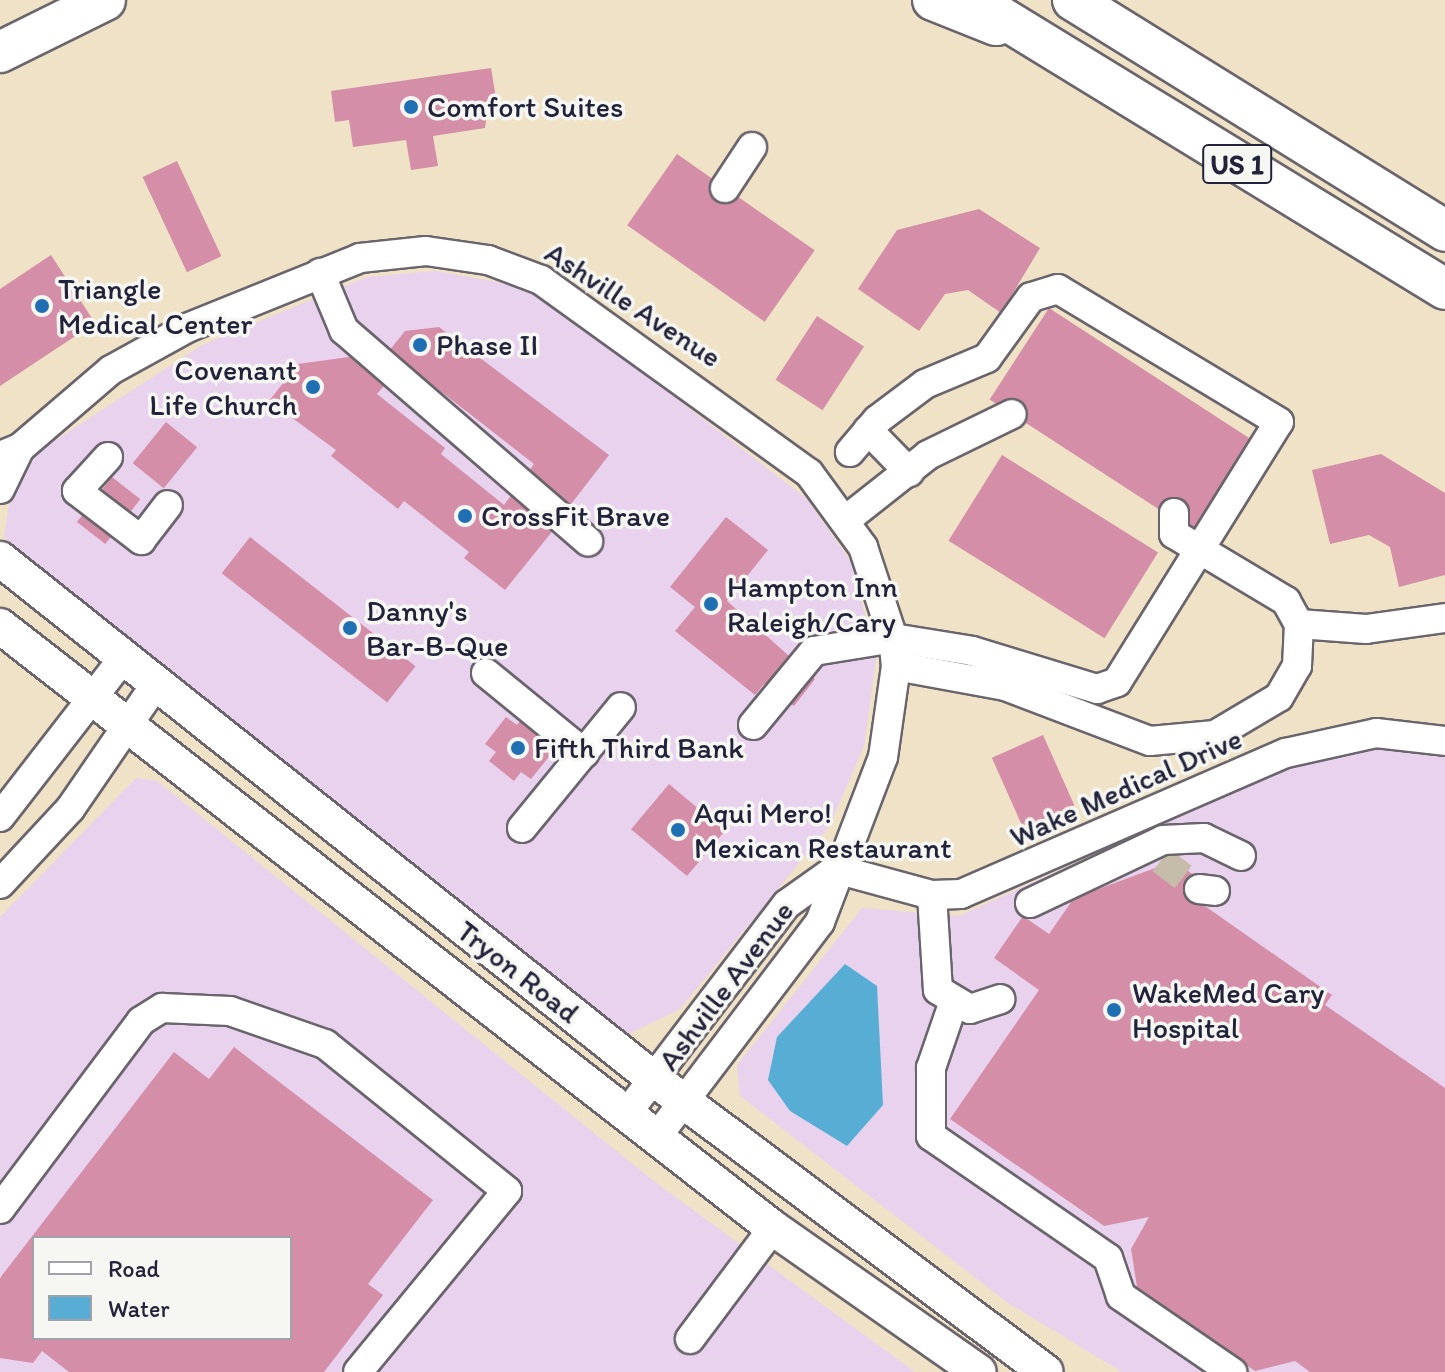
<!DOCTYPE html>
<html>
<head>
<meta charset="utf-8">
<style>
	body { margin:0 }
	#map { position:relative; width:1445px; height:1372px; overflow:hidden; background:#efe2c6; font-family:Itim,sans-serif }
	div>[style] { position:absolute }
	.built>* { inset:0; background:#e8d2ee }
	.water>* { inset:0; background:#58add4 }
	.building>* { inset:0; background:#d58ea8; transform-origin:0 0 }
	.minor-tunnel>* { height:28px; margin-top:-14px; transform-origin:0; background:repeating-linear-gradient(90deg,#c6bcaa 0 28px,transparent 0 42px) }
	.roads { filter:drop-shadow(2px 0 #6a656c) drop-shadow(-2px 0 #6a656c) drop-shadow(0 2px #6a656c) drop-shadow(0 -2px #6a656c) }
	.minor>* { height:28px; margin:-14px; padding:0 14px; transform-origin:14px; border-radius:14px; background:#fff }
	.major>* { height:34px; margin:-17px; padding:0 17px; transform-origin:17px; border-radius:17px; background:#fff }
	.highway>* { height:40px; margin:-20px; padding:0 20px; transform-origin:20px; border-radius:20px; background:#fff }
	.dots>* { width:22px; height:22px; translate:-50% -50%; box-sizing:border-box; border:4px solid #f6f6f2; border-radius:50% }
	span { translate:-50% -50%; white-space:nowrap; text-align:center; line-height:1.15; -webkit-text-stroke:7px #f6f6f2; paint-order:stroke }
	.shield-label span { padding:2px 6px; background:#f6f6f2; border:2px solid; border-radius:6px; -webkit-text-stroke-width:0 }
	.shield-label { font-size:28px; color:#22223b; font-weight:700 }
	.poi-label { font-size:30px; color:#22223b }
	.left { translate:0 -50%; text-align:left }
	.right { translate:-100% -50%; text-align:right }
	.street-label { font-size:30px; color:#22223b }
	.legend { position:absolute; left:32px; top:1236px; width:260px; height:104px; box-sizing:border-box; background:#f6f6f2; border:2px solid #a1a1a9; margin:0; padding:10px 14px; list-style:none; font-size:24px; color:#22223b }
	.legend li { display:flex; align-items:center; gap:16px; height:40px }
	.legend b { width:40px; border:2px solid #a1a1a9 }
</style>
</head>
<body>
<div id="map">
	<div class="built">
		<i style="clip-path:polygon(435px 271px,532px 288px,806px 498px,852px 563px,876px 659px,864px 746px,830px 825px,680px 1009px,629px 1034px,4px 537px,10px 498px,39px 451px,202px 345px,367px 277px)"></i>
		<i style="clip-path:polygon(1405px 741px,1445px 756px,1445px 1372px,1122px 1372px,1008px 1303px,740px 1096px,737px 1065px,862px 908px,959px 916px,1309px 756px)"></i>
		<i style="clip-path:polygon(evenodd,136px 778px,157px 781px,655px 1182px,915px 1372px,0 1372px,0 917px,136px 778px,34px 1238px,290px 1238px,290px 1338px,34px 1338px,34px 1238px)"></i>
	</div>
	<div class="water">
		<i style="clip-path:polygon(845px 964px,877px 986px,883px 1105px,847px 1146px,790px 1111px,768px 1080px,777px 1037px)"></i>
	</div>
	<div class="building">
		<i style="clip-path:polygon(491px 68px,496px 98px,489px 100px,485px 128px,433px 136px,438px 166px,411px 170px,406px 140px,353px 147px,349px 120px,335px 122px,331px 91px)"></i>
		<i style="left:677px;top:154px;width:168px;height:87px;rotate:35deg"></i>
		<i style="left:177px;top:161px;width:105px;height:38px;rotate:65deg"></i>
		<i style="clip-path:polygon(979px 209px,1040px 248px,1001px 313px,968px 290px,945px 294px,919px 331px,858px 289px,897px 230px)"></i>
		<i style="clip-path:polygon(51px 255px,95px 323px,0 386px,0 289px)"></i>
		<i style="left:1049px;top:308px;width:245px;height:109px;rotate:33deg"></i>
		<i style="left:817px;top:316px;width:56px;height:76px;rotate:33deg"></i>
		<i style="clip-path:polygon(439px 327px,609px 455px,568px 508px,526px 475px,534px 464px,389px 351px,405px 331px)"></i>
		<i style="clip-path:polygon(356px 356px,388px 381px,377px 394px,445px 448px,441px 454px,504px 505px,512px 494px,555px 528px,505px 590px,464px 558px,469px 552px,404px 501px,398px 509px,331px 456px,336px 450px,269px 401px,298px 364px)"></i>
		<i style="left:166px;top:422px;width:40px;height:53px;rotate:39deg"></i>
		<i style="clip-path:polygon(1381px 454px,1445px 493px,1445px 575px,1399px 587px,1390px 547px,1369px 535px,1330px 544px,1312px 470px)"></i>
		<i style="left:1002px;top:455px;width:184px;height:101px;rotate:32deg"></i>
		<i style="left:112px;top:477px;width:36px;height:57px;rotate:38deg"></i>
		<i style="clip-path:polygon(726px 517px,768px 550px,727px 601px,815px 679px,794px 706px,764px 684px,755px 695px,675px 631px,695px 607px,670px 587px)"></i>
		<i style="left:250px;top:537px;width:210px;height:46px;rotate:38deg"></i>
		<i style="clip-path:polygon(536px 700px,559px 718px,539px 743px,552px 753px,531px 779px,521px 772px,514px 781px,489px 761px,496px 752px,485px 744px,506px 717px,517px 725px)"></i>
		<i style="left:1043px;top:735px;width:77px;height:56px;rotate:66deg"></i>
		<i style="left:669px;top:784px;width:73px;height:59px;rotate:40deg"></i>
		<i style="clip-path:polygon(1174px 861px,1202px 881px,1192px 897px,1332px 995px,1325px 1005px,1445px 1088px,1445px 1372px,1310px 1372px,1295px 1361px,1255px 1371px,1137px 1287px,1131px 1249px,1149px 1217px,1104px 1226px,950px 1119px,1039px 990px,994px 958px,1023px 916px,1049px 934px,1074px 898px)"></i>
		<i style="clip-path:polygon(evenodd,234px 1047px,433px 1200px,368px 1284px,383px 1295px,324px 1372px,69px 1372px,42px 1351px,33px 1363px,0 1358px,0 1278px,174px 1052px,209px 1079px,234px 1047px,34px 1238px,290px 1238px,290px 1338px,34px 1338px,34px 1238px)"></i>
	</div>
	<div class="minor-tunnel">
		<i style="left:1161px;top:860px;width:48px;rotate:37.3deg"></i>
	</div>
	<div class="roads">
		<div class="minor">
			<i style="left:725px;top:188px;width:49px;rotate:-56.6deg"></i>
			<i style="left:320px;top:273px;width:62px;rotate:67.2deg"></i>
			<i style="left:344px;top:330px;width:323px;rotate:40.9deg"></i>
			<i style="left:868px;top:430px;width:59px;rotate:45.7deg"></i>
			<i style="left:0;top:456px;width:22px;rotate:-22deg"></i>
			<i style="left:20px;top:448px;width:120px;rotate:-40.6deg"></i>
			<i style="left:111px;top:370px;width:87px;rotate:-28.9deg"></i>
			<i style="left:187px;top:328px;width:187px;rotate:-22deg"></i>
			<i style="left:360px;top:258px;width:66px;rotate:-6.1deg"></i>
			<i style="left:426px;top:251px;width:63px;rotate:8.3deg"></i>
			<i style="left:488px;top:260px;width:57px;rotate:20.7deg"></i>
			<i style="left:541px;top:280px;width:330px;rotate:35.8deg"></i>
			<i style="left:809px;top:473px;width:92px;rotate:53.9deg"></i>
			<i style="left:863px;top:547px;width:96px;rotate:71.8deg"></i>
			<i style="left:893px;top:638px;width:28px;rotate:84deg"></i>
			<i style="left:896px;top:666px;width:92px;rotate:98.1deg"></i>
			<i style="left:883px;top:757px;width:177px;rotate:110.9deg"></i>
			<i style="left:820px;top:922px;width:270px;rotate:127.2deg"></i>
			<i style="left:108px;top:457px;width:46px;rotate:132.4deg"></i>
			<i style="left:77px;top:491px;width:81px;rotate:37.4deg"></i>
			<i style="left:141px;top:540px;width:44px;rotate:-52.4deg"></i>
			<i style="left:0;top:489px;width:46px;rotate:-64deg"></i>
			<i style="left:1174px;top:513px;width:21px;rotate:90deg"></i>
			<i style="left:1174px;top:534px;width:131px;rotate:30.9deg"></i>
			<i style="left:1286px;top:601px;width:26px;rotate:61deg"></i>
			<i style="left:847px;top:519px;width:103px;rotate:-38.3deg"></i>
			<i style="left:928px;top:455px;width:93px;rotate:-26deg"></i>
			<i style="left:896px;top:666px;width:111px;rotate:10.4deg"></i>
			<i style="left:1005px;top:686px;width:155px;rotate:20.8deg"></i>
			<i style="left:1150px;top:741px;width:65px;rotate:-5.3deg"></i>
			<i style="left:1215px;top:735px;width:74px;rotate:-30.7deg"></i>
			<i style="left:1279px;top:697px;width:36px;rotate:-60deg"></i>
			<i style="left:1297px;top:666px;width:42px;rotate:-87.3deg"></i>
			<i style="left:1299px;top:624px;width:67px;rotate:4.3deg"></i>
			<i style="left:1366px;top:629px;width:80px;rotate:-7.9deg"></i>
			<i style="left:486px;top:673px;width:127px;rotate:39.2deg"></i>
			<i style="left:753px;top:725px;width:96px;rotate:-50.5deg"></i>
			<i style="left:814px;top:651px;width:80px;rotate:-9.3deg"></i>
			<i style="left:893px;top:638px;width:80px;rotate:9.3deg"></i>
			<i style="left:972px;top:651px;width:131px;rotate:16.9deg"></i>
			<i style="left:1097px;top:689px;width:21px;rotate:-19deg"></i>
			<i style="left:1117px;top:682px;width:306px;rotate:-58.1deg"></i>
			<i style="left:1279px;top:422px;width:258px;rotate:-149deg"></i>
			<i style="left:1058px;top:289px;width:28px;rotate:163deg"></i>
			<i style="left:1031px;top:297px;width:75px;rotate:125.8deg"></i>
			<i style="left:987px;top:358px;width:67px;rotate:157.2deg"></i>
			<i style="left:925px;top:384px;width:60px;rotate:143.1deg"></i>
			<i style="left:877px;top:420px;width:42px;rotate:130.2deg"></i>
			<i style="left:0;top:817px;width:202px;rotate:-52.2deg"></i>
			<i style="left:522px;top:828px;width:156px;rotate:-50.7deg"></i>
			<i style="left:836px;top:869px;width:99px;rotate:15.2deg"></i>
			<i style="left:932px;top:895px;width:29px;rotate:-2deg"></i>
			<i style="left:961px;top:894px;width:354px;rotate:-23.5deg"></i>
			<i style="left:1286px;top:753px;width:92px;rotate:-12.5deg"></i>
			<i style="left:1376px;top:733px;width:69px;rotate:6.6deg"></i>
			<i style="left:0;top:884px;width:103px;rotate:-47deg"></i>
			<i style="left:70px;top:809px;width:152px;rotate:-55.5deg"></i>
			<i style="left:1199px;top:889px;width:16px;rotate:7deg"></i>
			<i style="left:932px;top:895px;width:95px;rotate:86.4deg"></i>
			<i style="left:938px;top:990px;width:37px;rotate:31deg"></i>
			<i style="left:970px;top:1009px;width:32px;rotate:-18deg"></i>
			<i style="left:1030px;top:903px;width:147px;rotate:-25.3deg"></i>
			<i style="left:1163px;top:840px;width:41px;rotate:-2.8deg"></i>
			<i style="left:1204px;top:838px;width:41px;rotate:25.9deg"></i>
			<i style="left:953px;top:1004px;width:68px;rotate:109deg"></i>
			<i style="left:931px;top:1068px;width:68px;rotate:90deg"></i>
			<i style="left:931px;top:1136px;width:215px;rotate:34.6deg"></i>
			<i style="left:1108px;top:1258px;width:40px;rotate:71.1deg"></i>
			<i style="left:1121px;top:1296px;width:135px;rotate:34.4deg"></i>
			<i style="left:627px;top:1113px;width:263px;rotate:-52.6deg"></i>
			<i style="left:787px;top:904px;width:60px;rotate:-35.5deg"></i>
			<i style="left:0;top:1209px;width:235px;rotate:-53.1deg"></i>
			<i style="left:141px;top:1021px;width:25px;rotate:-32deg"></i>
			<i style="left:162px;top:1008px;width:68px;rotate:2.5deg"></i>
			<i style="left:230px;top:1011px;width:101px;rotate:19.2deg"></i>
			<i style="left:325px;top:1044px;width:234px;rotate:38.9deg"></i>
			<i style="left:507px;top:1191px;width:234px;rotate:129.5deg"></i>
			<i style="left:690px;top:1339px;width:139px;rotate:-53.2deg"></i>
		</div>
		<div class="major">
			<i style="left:0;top:559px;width:836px;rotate:38.49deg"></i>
			<i style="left:654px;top:1079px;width:489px;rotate:36.8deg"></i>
			<i style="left:0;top:626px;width:980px;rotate:37.91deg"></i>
			<i style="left:773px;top:1228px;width:251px;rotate:35deg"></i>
		</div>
		<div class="highway">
			<i style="left:933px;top:0;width:68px;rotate:21.6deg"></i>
			<i style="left:973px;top:0;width:553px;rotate:31.48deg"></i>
			<i style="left:1073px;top:0;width:438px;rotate:31.8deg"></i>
			<i style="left:0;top:52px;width:117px;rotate:-26.3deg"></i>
		</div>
	</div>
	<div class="dots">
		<i style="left:411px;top:107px;background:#1f6fb2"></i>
		<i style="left:42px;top:306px;background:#1f6fb2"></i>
		<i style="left:420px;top:345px;background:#1f6fb2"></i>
		<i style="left:313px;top:387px;background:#1f6fb2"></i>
		<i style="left:465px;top:516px;background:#1f6fb2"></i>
		<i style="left:711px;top:604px;background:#1f6fb2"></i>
		<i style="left:350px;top:628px;background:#1f6fb2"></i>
		<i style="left:518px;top:748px;background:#1f6fb2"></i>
		<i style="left:678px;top:830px;background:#1f6fb2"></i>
		<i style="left:1114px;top:1010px;background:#1f6fb2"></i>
	</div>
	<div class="shield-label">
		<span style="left:1237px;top:164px">US 1</span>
	</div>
	<div class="poi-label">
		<span class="left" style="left:427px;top:107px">Comfort Suites</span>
		<span class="left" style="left:58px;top:306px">Triangle<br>Medical Center</span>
		<span class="left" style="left:436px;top:345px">Phase II</span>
		<span class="right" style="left:297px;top:387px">Covenant<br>Life Church</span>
		<span class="left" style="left:481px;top:516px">CrossFit Brave</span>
		<span class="left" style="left:727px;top:604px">Hampton Inn<br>Raleigh/Cary</span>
		<span class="left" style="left:366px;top:628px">Danny's<br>Bar-B-Que</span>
		<span class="left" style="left:534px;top:748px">Fifth Third Bank</span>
		<span class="left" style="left:694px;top:830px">Aqui Mero!<br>Mexican Restaurant</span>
		<span class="left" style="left:1132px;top:1010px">WakeMed Cary<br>Hospital</span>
	</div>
	<div class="street-label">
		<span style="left:633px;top:305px;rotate:33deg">Ashville Avenue</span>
		<span style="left:1126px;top:788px;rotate:-24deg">Wake Medical Drive</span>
		<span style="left:518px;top:972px;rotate:38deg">Tryon Road</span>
		<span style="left:726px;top:986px;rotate:-53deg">Ashville Avenue</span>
	</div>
	<ul class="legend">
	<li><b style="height:10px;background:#fff"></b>Road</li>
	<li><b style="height:22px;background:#58add4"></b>Water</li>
	</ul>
</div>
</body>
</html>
